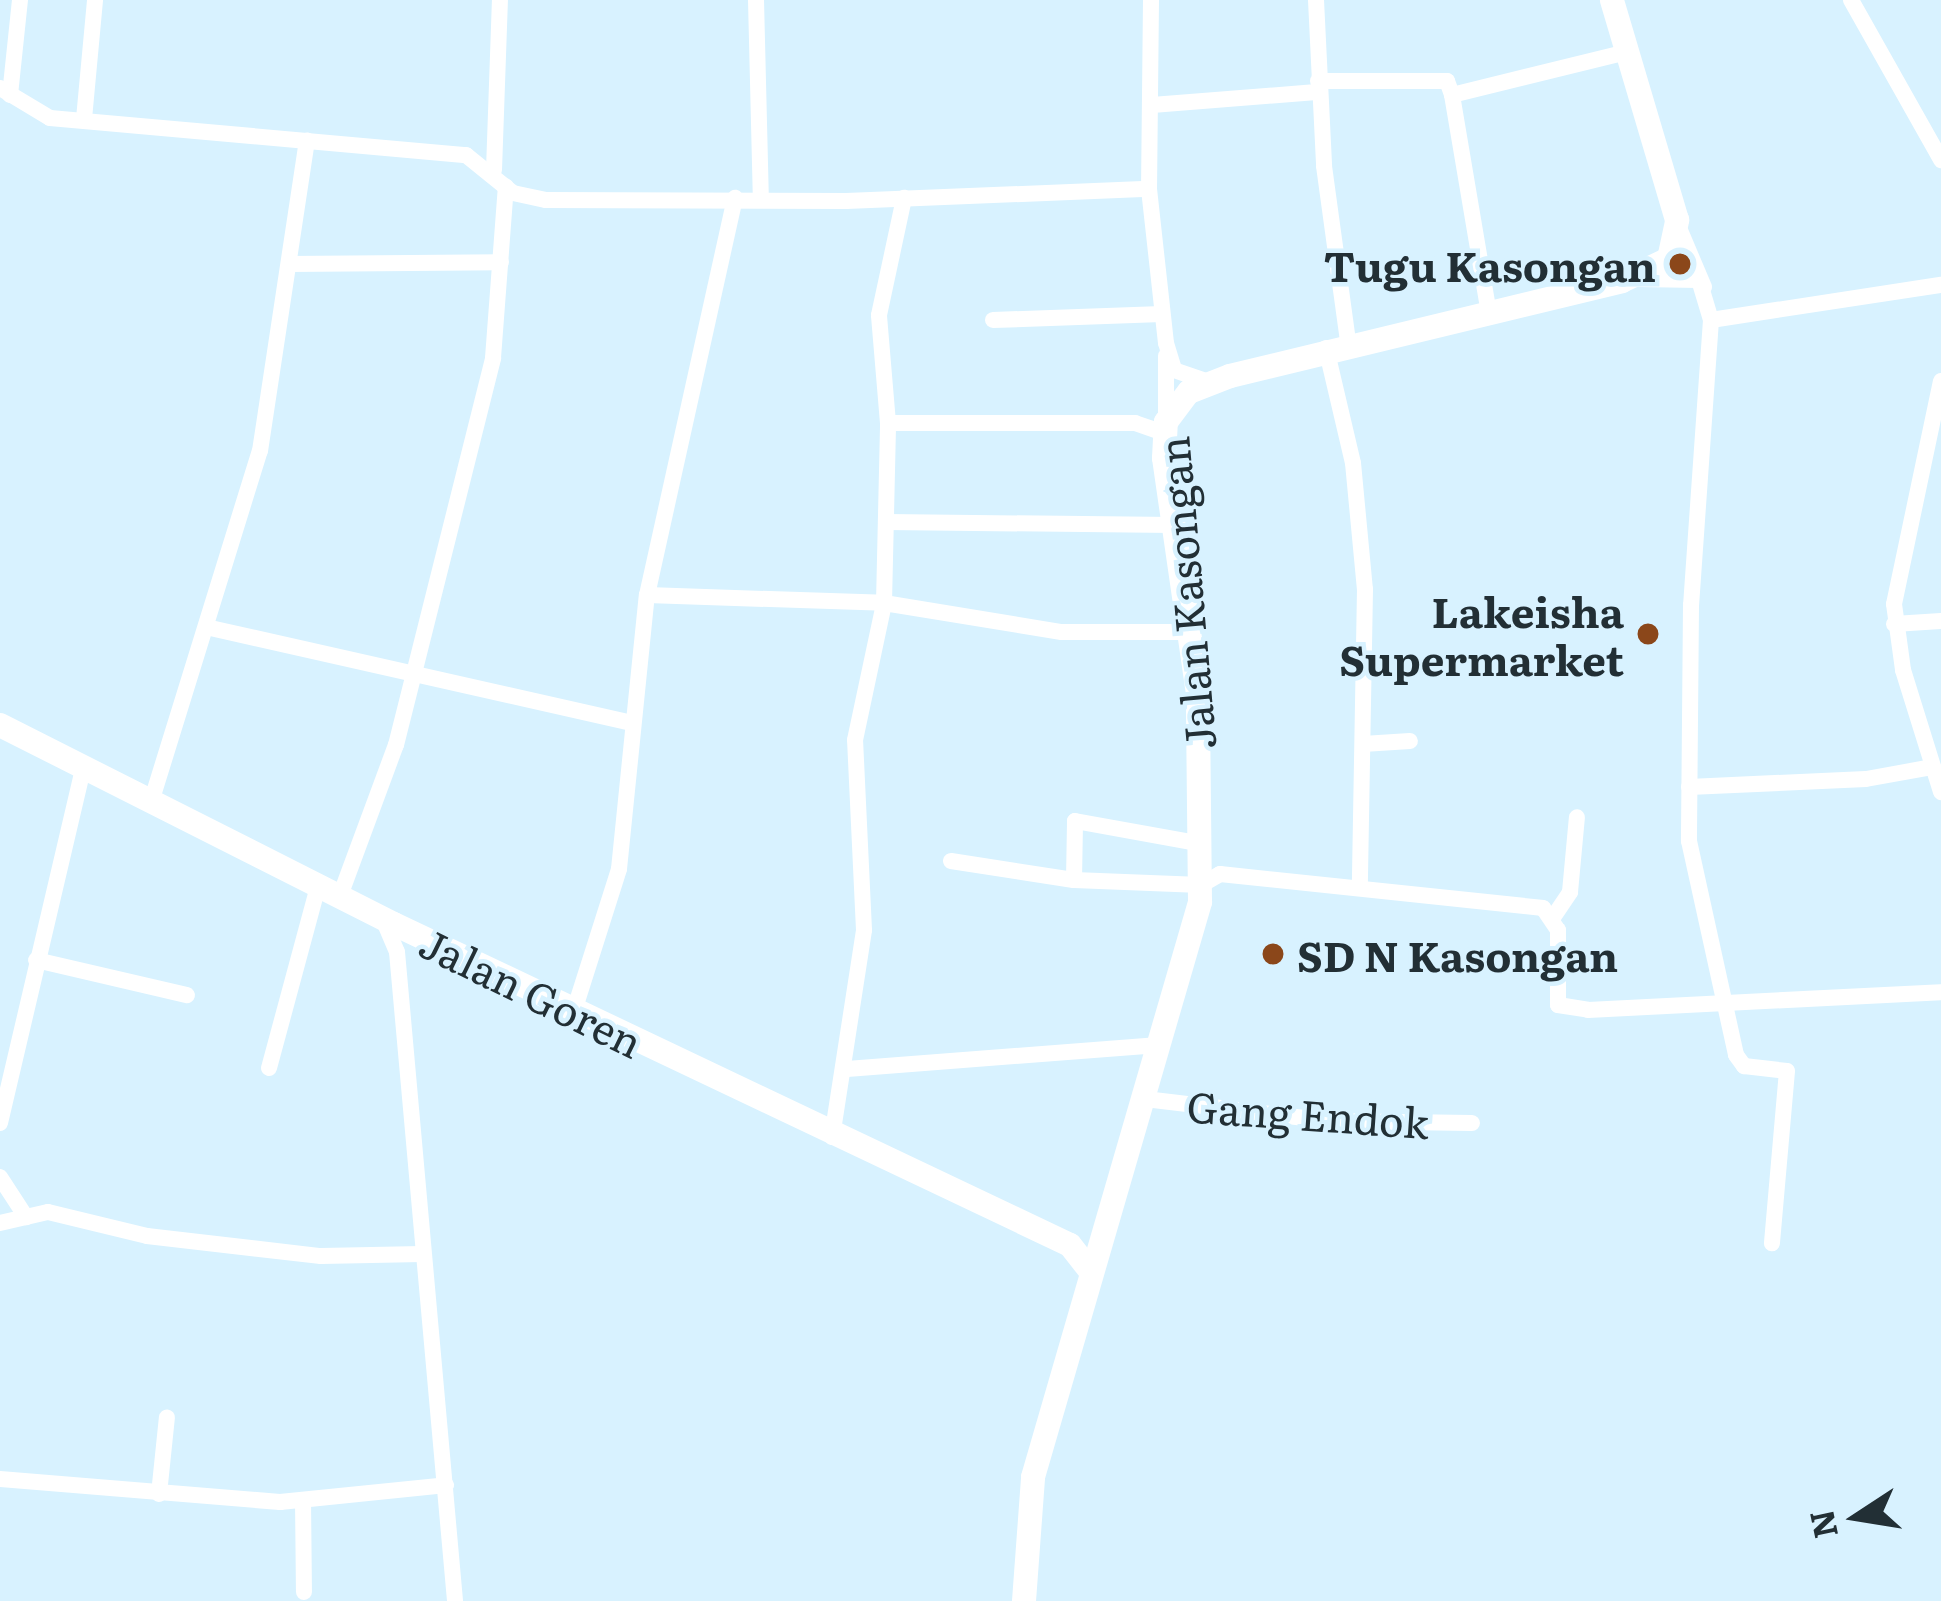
<!DOCTYPE html>
<html>
<head>
<meta charset="utf-8">
<style>
	body { margin:0 }
	#map { position:relative; width:1941px; height:1601px; overflow:hidden; background:#d8f2ff; font-family:Literata,serif }
	div>[style] { position:absolute }
	.street>* { height:16px; margin:-8px; padding:0 8px; transform-origin:8px; border-radius:8px; background:#fff }
	.secondary>* { height:24px; margin:-12px; padding:0 12px; transform-origin:12px; border-radius:12px; background:#fff }
	.dots>* { width:33px; height:33px; translate:-50% -50%; box-sizing:border-box; border:6px solid #d8f2ff; border-radius:50% }
	span { translate:-50% -50%; white-space:nowrap; text-align:center; line-height:1.15; -webkit-text-stroke:9px #d8f2ff; paint-order:stroke }
	.poi-label { font-size:42px; color:#222f35; font-weight:700 }
	.right { translate:-100% -50%; text-align:right }
	.left { translate:0 -50%; text-align:left }
	.street-label { font-size:42px; color:#222f35 }
	.north { position:absolute; left:1797px; top:1457px; width:120px; height:120px; -webkit-text-stroke:9px #d8f2ff; paint-order:stroke; rotate:258deg; font-size:33px; font-weight:700; line-height:48px; text-align:center; color:#222f35 }
	.north::after { content:''; display:block; margin:auto; width:42px; height:54px; background:#222f35; clip-path:polygon(50% 0,100% 100%,50% 72%,0 100%) }
</style>
</head>
<body>
<div id="map">
	<div class="street">
		<i style="left:756px;top:0;width:199px;rotate:88.6deg"></i>
		<i style="left:1151px;top:0;width:189px;rotate:90.6deg"></i>
		<i style="left:1149px;top:189px;width:155px;rotate:83.7deg"></i>
		<i style="left:1166px;top:343px;width:28px;rotate:73deg"></i>
		<i style="left:1174px;top:370px;width:34px;rotate:19deg"></i>
		<i style="left:1316px;top:0;width:166px;rotate:87.2deg"></i>
		<i style="left:1324px;top:166px;width:178px;rotate:82.2deg"></i>
		<i style="left:1851px;top:0;width:184px;rotate:60.6deg"></i>
		<i style="left:1318px;top:81px;width:129px"></i>
		<i style="left:1447px;top:81px;width:15px;rotate:70deg"></i>
		<i style="left:1452px;top:95px;width:176px;rotate:-13.8deg"></i>
		<i style="left:0;top:88px;width:58px;rotate:31deg"></i>
		<i style="left:50px;top:118px;width:418px;rotate:5.1deg"></i>
		<i style="left:466px;top:155px;width:60px;rotate:39deg"></i>
		<i style="left:513px;top:193px;width:34px;rotate:12deg"></i>
		<i style="left:546px;top:200px;width:300px;rotate:0.2deg"></i>
		<i style="left:846px;top:201px;width:303px;rotate:-2.3deg"></i>
		<i style="left:10px;top:95px;width:96px;rotate:-84deg"></i>
		<i style="left:1452px;top:95px;width:216px;rotate:80.4deg"></i>
		<i style="left:1152px;top:105px;width:168px;rotate:-4.5deg"></i>
		<i style="left:84px;top:119px;width:120px;rotate:-84.7deg"></i>
		<i style="left:494px;top:170px;width:170px;rotate:-88deg"></i>
		<i style="left:1679px;top:228px;width:64px;rotate:67deg"></i>
		<i style="left:289px;top:264px;width:212px;rotate:-0.5deg"></i>
		<i style="left:1640px;top:279px;width:59px;rotate:1deg"></i>
		<i style="left:1699px;top:280px;width:42px;rotate:73.3deg"></i>
		<i style="left:1711px;top:320px;width:286px;rotate:94deg"></i>
		<i style="left:1691px;top:605px;width:236px;rotate:90.5deg"></i>
		<i style="left:1689px;top:841px;width:219px;rotate:77.6deg"></i>
		<i style="left:1736px;top:1055px;width:14px;rotate:54deg"></i>
		<i style="left:1744px;top:1066px;width:43px;rotate:6.6deg"></i>
		<i style="left:1787px;top:1071px;width:173px;rotate:95deg"></i>
		<i style="left:993px;top:320px;width:169px;rotate:-2deg"></i>
		<i style="left:1711px;top:320px;width:233px;rotate:-8.7deg"></i>
		<i style="left:1326px;top:348px;width:118px;rotate:76.8deg"></i>
		<i style="left:1353px;top:463px;width:127px;rotate:84.6deg"></i>
		<i style="left:1365px;top:589px;width:298px;rotate:91deg"></i>
		<i style="left:1166px;top:356px;width:64px;rotate:90deg"></i>
		<i style="left:1941px;top:381px;width:228px;rotate:101.9deg"></i>
		<i style="left:1894px;top:604px;width:67px;rotate:82.2deg"></i>
		<i style="left:1903px;top:670px;width:128px;rotate:72.7deg"></i>
		<i style="left:888px;top:423px;width:247px"></i>
		<i style="left:1135px;top:423px;width:31px;rotate:19deg"></i>
		<i style="left:886px;top:522px;width:288px;rotate:0.6deg"></i>
		<i style="left:647px;top:595px;width:237px;rotate:1.9deg"></i>
		<i style="left:884px;top:603px;width:180px;rotate:9.3deg"></i>
		<i style="left:1062px;top:632px;width:129px"></i>
		<i style="left:1894px;top:624px;width:47px;rotate:-3.7deg"></i>
		<i style="left:206px;top:627px;width:436px;rotate:12.7deg"></i>
		<i style="left:1363px;top:744px;width:47px;rotate:-3.7deg"></i>
		<i style="left:1689px;top:787px;width:177px;rotate:-2.6deg"></i>
		<i style="left:1866px;top:779px;width:68px;rotate:-10.2deg"></i>
		<i style="left:152px;top:799px;width:364px;rotate:-72.8deg"></i>
		<i style="left:260px;top:451px;width:314px;rotate:-81.4deg"></i>
		<i style="left:951px;top:861px;width:124px;rotate:8.8deg"></i>
		<i style="left:1074px;top:880px;width:127px;rotate:2.3deg"></i>
		<i style="left:1201px;top:885px;width:22px;rotate:-30deg"></i>
		<i style="left:1220px;top:874px;width:325px;rotate:6deg"></i>
		<i style="left:1543px;top:908px;width:27px;rotate:56deg"></i>
		<i style="left:1558px;top:930px;width:75px;rotate:90deg"></i>
		<i style="left:1558px;top:1005px;width:30px;rotate:9deg"></i>
		<i style="left:1588px;top:1010px;width:353px;rotate:-2.9deg"></i>
		<i style="left:1074px;top:880px;width:59px;rotate:-89deg"></i>
		<i style="left:1075px;top:821px;width:130px;rotate:10.2deg"></i>
		<i style="left:340px;top:896px;width:161px;rotate:-69.7deg"></i>
		<i style="left:396px;top:745px;width:399px;rotate:-75.9deg"></i>
		<i style="left:493px;top:358px;width:172px;rotate:-85.7deg"></i>
		<i style="left:1554px;top:916px;width:29px;rotate:-56deg"></i>
		<i style="left:1570px;top:892px;width:75px;rotate:-84.7deg"></i>
		<i style="left:383px;top:919px;width:36px;rotate:67deg"></i>
		<i style="left:397px;top:952px;width:652px;rotate:84.89deg"></i>
		<i style="left:36px;top:960px;width:155px;rotate:13.1deg"></i>
		<i style="left:574px;top:1011px;width:149px;rotate:-72.4deg"></i>
		<i style="left:619px;top:869px;width:275px;rotate:-84.2deg"></i>
		<i style="left:647px;top:595px;width:407px;rotate:-77.5deg"></i>
		<i style="left:269px;top:1068px;width:188px;rotate:-74.9deg"></i>
		<i style="left:847px;top:1069px;width:316px;rotate:-4.4deg"></i>
		<i style="left:1145px;top:1099px;width:186px;rotate:6.8deg"></i>
		<i style="left:1330px;top:1121px;width:142px;rotate:0.8deg"></i>
		<i style="left:0;top:1123px;width:367px;rotate:-76.8deg"></i>
		<i style="left:832px;top:1137px;width:209px;rotate:-81.2deg"></i>
		<i style="left:864px;top:930px;width:190px;rotate:-92.7deg"></i>
		<i style="left:855px;top:740px;width:140px;rotate:-78deg"></i>
		<i style="left:884px;top:603px;width:180px;rotate:-88.7deg"></i>
		<i style="left:888px;top:423px;width:108px;rotate:-94.8deg"></i>
		<i style="left:879px;top:315px;width:120px;rotate:-77.9deg"></i>
		<i style="left:0;top:1177px;width:48px;rotate:57deg"></i>
		<i style="left:0;top:1223px;width:49px;rotate:-12.9deg"></i>
		<i style="left:48px;top:1212px;width:102px;rotate:13.6deg"></i>
		<i style="left:147px;top:1236px;width:175px;rotate:6.6deg"></i>
		<i style="left:321px;top:1256px;width:101px;rotate:-1.1deg"></i>
		<i style="left:0;top:1479px;width:281px;rotate:4.7deg"></i>
		<i style="left:280px;top:1502px;width:167px;rotate:-5.8deg"></i>
		<i style="left:159px;top:1494px;width:77px;rotate:-84.1deg"></i>
		<i style="left:303px;top:1500px;width:92px;rotate:89.4deg"></i>
	</div>
	<div class="secondary">
		<i style="left:0;top:725px;width:441px;rotate:26.8deg"></i>
		<i style="left:394px;top:924px;width:748px;rotate:25.4deg"></i>
		<i style="left:1070px;top:1245px;width:29px;rotate:52deg"></i>
		<i style="left:1024px;top:1601px;width:124px;rotate:-85.8deg"></i>
		<i style="left:1033px;top:1477px;width:599px;rotate:-73.8deg"></i>
		<i style="left:1200px;top:902px;width:208px;rotate:-90.6deg"></i>
		<i style="left:1198px;top:694px;width:238px;rotate:-98.2deg"></i>
		<i style="left:1164px;top:458px;width:36px;rotate:-87deg"></i>
		<i style="left:1166px;top:422px;width:38px;rotate:-53deg"></i>
		<i style="left:1189px;top:392px;width:44px;rotate:-21.3deg"></i>
		<i style="left:1230px;top:376px;width:403px;rotate:-13.6deg"></i>
		<i style="left:1622px;top:281px;width:52px;rotate:-25.1deg"></i>
		<i style="left:1669px;top:259px;width:40px;rotate:-78deg"></i>
		<i style="left:1677px;top:220px;width:229px;rotate:-106.5deg"></i>
	</div>
	<div class="dots">
		<i style="left:1680px;top:264px;background:#8b471a"></i>
		<i style="left:1648px;top:634px;background:#8b471a"></i>
		<i style="left:1273px;top:954px;background:#8b471a"></i>
	</div>
	<div class="poi-label">
		<span class="right" style="left:1656px;top:264px">Tugu Kasongan</span>
		<span class="right" style="left:1624px;top:634px">Lakeisha<br>Supermarket</span>
		<span class="left" style="left:1297px;top:954px">SD N Kasongan</span>
	</div>
	<div class="street-label">
		<span style="left:1185px;top:593px;rotate:-95deg">Jalan Kasongan</span>
		<span style="left:532px;top:991px;rotate:26deg">Jalan Goren</span>
		<span style="left:1308px;top:1113px;rotate:4deg">Gang Endok</span>
	</div>
	<div class="north">N</div>
</div>
</body>
</html>
